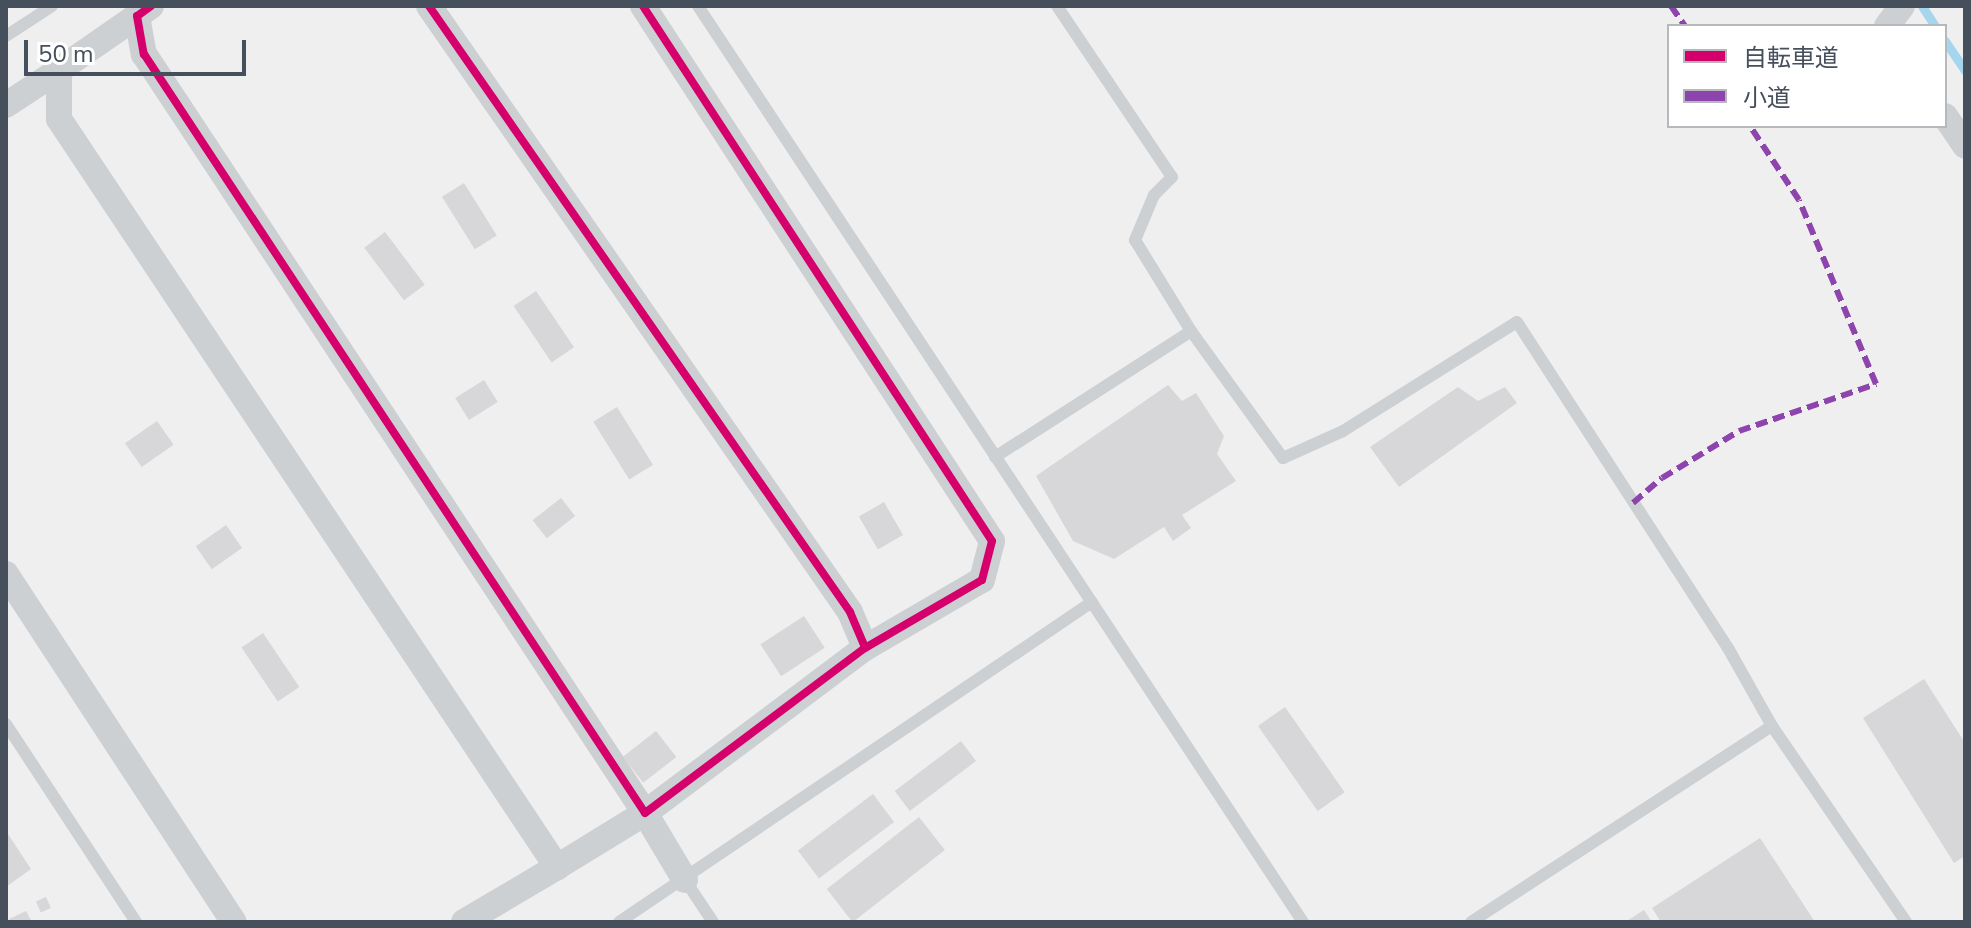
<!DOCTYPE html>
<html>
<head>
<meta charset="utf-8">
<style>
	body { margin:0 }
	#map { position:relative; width:1971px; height:928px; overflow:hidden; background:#f0efef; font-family:"Nunito Sans","Noto Sans JP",sans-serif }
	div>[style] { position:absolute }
	.stream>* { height:9px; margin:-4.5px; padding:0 4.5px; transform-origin:4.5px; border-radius:4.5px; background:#a6d5ee }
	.building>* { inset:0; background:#d7d7d9; transform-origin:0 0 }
	.lane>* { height:12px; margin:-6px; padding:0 6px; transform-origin:6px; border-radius:6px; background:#cdd0d3 }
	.street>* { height:26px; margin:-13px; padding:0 13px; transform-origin:13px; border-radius:13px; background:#cdd0d3 }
	.quiet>* { height:6px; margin-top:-3px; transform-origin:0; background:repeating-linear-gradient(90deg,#8e44ad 0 12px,transparent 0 18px) }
	.cycleway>* { height:8px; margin:-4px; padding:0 4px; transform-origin:4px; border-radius:4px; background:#d6006c }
	span { translate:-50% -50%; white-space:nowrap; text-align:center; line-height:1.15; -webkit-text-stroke:6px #fff; paint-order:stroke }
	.frame { position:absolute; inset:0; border:8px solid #464f5c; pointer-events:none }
	.legend { position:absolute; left:1667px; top:24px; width:280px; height:104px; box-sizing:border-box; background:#fff; border:2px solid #b5b9be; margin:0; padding:10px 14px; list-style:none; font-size:24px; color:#464f5c }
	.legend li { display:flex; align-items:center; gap:16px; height:40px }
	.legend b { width:40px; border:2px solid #b5b9be }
	.scale { position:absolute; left:24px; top:40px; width:222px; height:36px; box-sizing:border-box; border:4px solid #464f5c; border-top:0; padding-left:10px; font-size:24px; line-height:28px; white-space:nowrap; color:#464f5c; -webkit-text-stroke:6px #fff; paint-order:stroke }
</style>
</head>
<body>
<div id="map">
	<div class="stream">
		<i style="left:1922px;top:6px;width:24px;rotate:57deg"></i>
		<i style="left:1945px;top:41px;width:36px;rotate:56deg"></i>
	</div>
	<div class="building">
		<i style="left:464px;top:183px;width:62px;height:26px;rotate:58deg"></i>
		<i style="left:385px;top:232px;width:66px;height:26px;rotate:53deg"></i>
		<i style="left:536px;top:291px;width:68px;height:27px;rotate:56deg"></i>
		<i style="left:484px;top:380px;width:26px;height:34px;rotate:58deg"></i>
		<i style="clip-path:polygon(1168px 385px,1182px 401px,1196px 393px,1224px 436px,1217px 454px,1236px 481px,1182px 515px,1191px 528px,1173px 541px,1164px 527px,1114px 559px,1073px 541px,1036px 476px)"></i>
		<i style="clip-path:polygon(1458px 387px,1478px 401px,1505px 387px,1517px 403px,1399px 487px,1370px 447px)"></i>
		<i style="left:617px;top:407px;width:68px;height:28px;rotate:58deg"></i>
		<i style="left:157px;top:421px;width:29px;height:39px;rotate:55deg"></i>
		<i style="left:561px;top:498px;width:23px;height:36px;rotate:52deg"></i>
		<i style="left:884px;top:502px;width:38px;height:29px;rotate:60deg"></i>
		<i style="left:226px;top:525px;width:28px;height:37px;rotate:55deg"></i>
		<i style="left:804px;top:616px;width:38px;height:52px;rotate:57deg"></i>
		<i style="left:263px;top:633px;width:65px;height:26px;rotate:56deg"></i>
		<i style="clip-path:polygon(1924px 679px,1965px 743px,1965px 856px,1954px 863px,1863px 718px)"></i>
		<i style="left:1285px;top:707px;width:104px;height:33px;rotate:55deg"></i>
		<i style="left:656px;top:731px;width:33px;height:42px;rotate:52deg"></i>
		<i style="left:961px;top:741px;width:25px;height:83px;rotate:53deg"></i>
		<i style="left:873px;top:794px;width:35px;height:94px;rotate:53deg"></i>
		<i style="left:919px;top:817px;width:42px;height:117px;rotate:52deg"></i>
		<i style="clip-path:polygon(6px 831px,31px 869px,6px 887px)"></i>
		<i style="clip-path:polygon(1760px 838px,1815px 922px,1661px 922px,1652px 908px)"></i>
		<i style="left:46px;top:897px;width:12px;height:11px;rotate:66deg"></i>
		<i style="clip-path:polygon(1644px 910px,1652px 922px,1625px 922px)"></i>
		<i style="clip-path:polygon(26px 911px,32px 922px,10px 922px,9px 919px)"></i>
	</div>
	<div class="lane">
		<i style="left:698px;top:6px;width:1098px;rotate:56.56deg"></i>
		<i style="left:1057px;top:6px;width:206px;rotate:56.1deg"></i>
		<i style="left:1172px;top:177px;width:25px;rotate:135deg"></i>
		<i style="left:1154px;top:195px;width:49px;rotate:112.9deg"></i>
		<i style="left:1135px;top:240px;width:107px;rotate:58.4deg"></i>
		<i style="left:6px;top:36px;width:55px;rotate:-33.1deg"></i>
		<i style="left:995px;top:457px;width:233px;rotate:-32.7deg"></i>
		<i style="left:1191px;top:331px;width:157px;rotate:54.1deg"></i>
		<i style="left:1283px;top:458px;width:66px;rotate:-24.2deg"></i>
		<i style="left:1343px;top:431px;width:205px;rotate:-32.1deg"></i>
		<i style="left:1517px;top:322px;width:388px;rotate:57.1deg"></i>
		<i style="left:1728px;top:648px;width:90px;rotate:60.6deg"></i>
		<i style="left:1772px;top:726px;width:237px;rotate:55.6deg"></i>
		<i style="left:6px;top:724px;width:237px;rotate:56.7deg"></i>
		<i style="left:685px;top:880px;width:50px;rotate:56.3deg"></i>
		<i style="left:619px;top:922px;width:571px;rotate:-34.08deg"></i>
		<i style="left:1471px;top:922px;width:359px;rotate:-33.1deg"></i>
	</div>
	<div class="street">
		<i style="left:151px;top:6px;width:17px;rotate:144deg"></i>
		<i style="left:137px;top:16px;width:39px;rotate:80deg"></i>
		<i style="left:144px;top:54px;width:909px;rotate:56.57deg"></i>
		<i style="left:645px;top:813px;width:275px;rotate:-36.9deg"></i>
		<i style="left:429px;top:6px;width:738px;rotate:55.21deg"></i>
		<i style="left:850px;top:612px;width:39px;rotate:67deg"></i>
		<i style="left:865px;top:648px;width:135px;rotate:-30.2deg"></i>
		<i style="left:982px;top:580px;width:40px;rotate:-75.6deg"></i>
		<i style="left:992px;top:541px;width:639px;rotate:-123.12deg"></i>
		<i style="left:137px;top:16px;width:95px;rotate:145.3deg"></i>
		<i style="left:59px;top:70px;width:49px;rotate:90deg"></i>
		<i style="left:59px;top:119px;width:899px;rotate:56.35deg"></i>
		<i style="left:557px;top:867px;width:103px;rotate:-31.5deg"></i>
		<i style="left:645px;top:813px;width:78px;rotate:59.2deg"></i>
		<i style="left:1887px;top:26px;width:25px;rotate:-53deg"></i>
		<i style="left:6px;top:105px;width:64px;rotate:-33.4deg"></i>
		<i style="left:1945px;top:116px;width:36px;rotate:56deg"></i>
		<i style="left:6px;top:574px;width:416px;rotate:56.8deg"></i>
		<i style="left:464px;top:922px;width:108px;rotate:-30.6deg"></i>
	</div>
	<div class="quiet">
		<i style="left:1671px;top:6px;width:24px;rotate:55deg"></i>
		<i style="left:1633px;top:503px;width:38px;rotate:-41deg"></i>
		<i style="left:1662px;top:478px;width:90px;rotate:-31.4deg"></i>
		<i style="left:1739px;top:431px;width:145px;rotate:-18.9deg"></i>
		<i style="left:1876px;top:384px;width:199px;rotate:-112.7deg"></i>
		<i style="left:1799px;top:200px;width:89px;rotate:-123.5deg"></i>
	</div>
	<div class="cycleway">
		<i style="left:151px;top:6px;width:17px;rotate:144deg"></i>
		<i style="left:137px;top:16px;width:39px;rotate:80deg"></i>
		<i style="left:144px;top:54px;width:909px;rotate:56.57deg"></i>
		<i style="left:645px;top:813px;width:275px;rotate:-36.9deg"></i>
		<i style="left:429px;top:6px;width:738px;rotate:55.21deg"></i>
		<i style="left:850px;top:612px;width:39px;rotate:67deg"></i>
		<i style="left:865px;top:648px;width:135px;rotate:-30.2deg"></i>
		<i style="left:982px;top:580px;width:40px;rotate:-75.6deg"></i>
		<i style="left:992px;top:541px;width:639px;rotate:-123.12deg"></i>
	</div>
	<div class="frame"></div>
	<ul class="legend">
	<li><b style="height:10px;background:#d6006c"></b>自転車道</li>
	<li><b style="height:10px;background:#8e44ad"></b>小道</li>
	</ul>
	<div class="scale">50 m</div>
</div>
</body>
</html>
